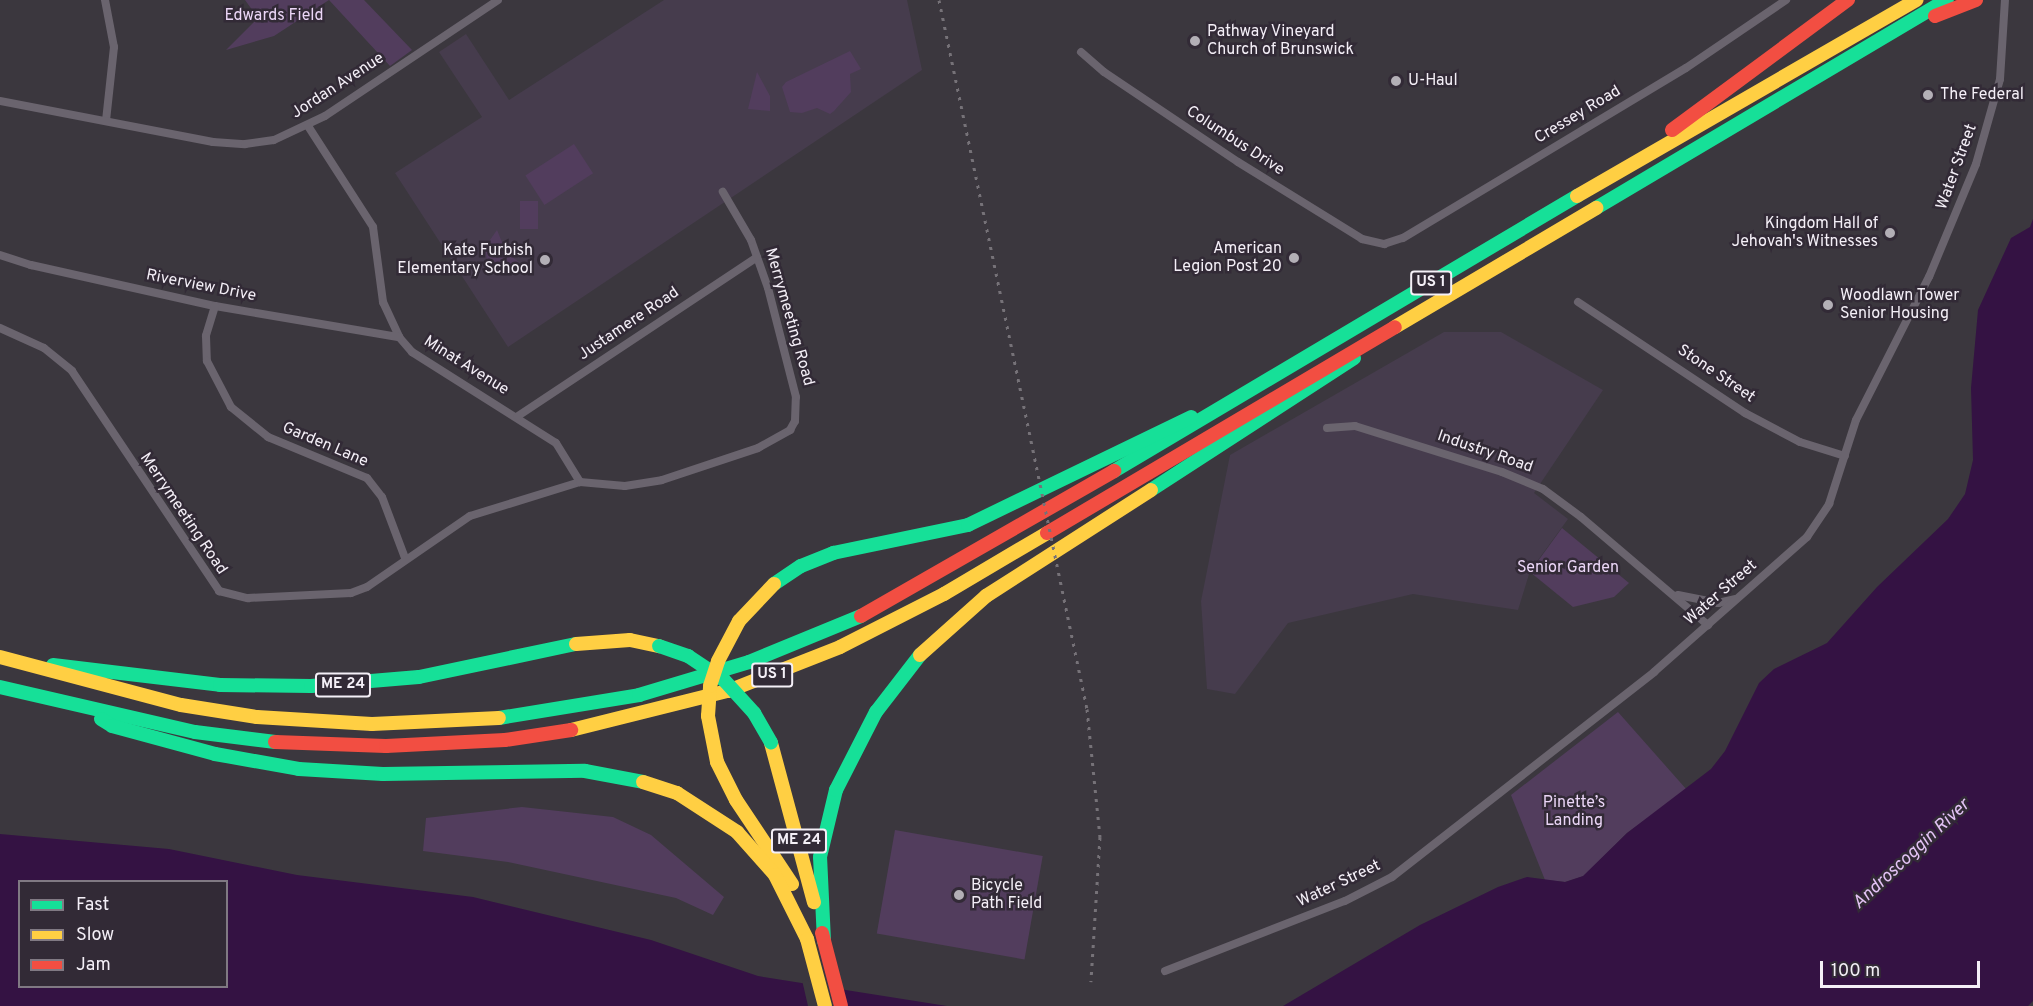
<!DOCTYPE html>
<html>
<head>
<meta charset="utf-8">
<style>
	body { margin:0 }
	#map { position:relative; width:2033px; height:1006px; overflow:hidden; background:#3b373e; font-family:Overpass,sans-serif }
	div>[style] { position:absolute }
	.built>* { inset:0; background:#463c4d }
	.green>* { inset:0; background:#523d5d; transform-origin:0 0 }
	.water>* { inset:0; background:#341243 }
	.pier>* { inset:0; background:#3b373e }
	.street>* { height:8px; margin:-4px; padding:0 4px; transform-origin:4px; border-radius:4px; background:#6a646e }
	.fast>* { height:14px; margin:-7px; padding:0 7px; transform-origin:7px; border-radius:7px; background:#16e098 }
	.slow>* { height:14px; margin:-7px; padding:0 7px; transform-origin:7px; border-radius:7px; background:#ffcf43 }
	.jam>* { height:14px; margin:-7px; padding:0 7px; transform-origin:7px; border-radius:7px; background:#f24e42 }
	.rail>* { height:3px; margin-top:-1.5px; transform-origin:0; background:repeating-linear-gradient(90deg,#767278 0 3px,transparent 0 9px) }
	.fast-bridge>* { height:14px; margin:-7px; padding:0 7px; transform-origin:7px; border-radius:7px; background:#16e098 }
	.slow-bridge>* { height:14px; margin:-7px; padding:0 7px; transform-origin:7px; border-radius:7px; background:#ffcf43 }
	.dots>* { width:16px; height:16px; translate:-50% -50%; box-sizing:border-box; border:3px solid #322a36; border-radius:50% }
	span { translate:-50% -50%; white-space:nowrap; text-align:center; line-height:1.15; -webkit-text-stroke:5px #322a36; paint-order:stroke }
	.shield-label span { padding:2px 4px; background:#322a36; border:2px solid; border-radius:4px; -webkit-text-stroke-width:0 }
	.shield-label { font-size:15px; color:#f4eff7; font-weight:700 }
	.park-label { font-size:16px; color:#ebd6f7 }
	.poi-label { font-size:16px; color:#f4eff7 }
	.left { translate:0 -50%; text-align:left }
	.right { translate:-100% -50%; text-align:right }
	.street-label { font-size:16px; color:#f4eff7 }
	.water-label { font-size:18px; color:#e3c3f5; font-style:italic }
	.legend { position:absolute; left:18px; top:880px; width:210px; height:108px; box-sizing:border-box; background:#322a36; border:2px solid #807983; margin:0; padding:8px 10px; list-style:none; font-size:18px; color:#f4eff7 }
	.legend li { display:flex; align-items:center; gap:12px; height:30px }
	.legend b { width:30px; border:2px solid #807983 }
	.scale { position:absolute; left:1820px; top:961px; width:160px; height:27px; box-sizing:border-box; border:3px solid #f4eff7; border-top:0; padding-left:8px; font-size:18px; line-height:21px; white-space:nowrap; color:#f4eff7; -webkit-text-stroke:4px #322a36; paint-order:stroke }
</style>
</head>
<body>
<div id="map">
	<div class="built">
		<i style="clip-path:polygon(664px 0,907px 0,922px 70px,508px 347px,395px 173px,482px 117px,439px 52px,466px 34px,509px 100px)"></i>
		<i style="clip-path:polygon(1444px 332px,1501px 332px,1603px 390px,1534px 493px,1568px 519px,1530px 571px,1518px 610px,1413px 594px,1288px 623px,1235px 694px,1207px 689px,1201px 601px,1230px 455px)"></i>
	</div>
	<div class="green">
		<i style="clip-path:polygon(245px 0,364px 0,412px 50px,390px 66px,329px 0,274px 36px,226px 50px,258px 18px)"></i>
		<i style="clip-path:polygon(850px 51px,861px 69px,850px 74px,851px 92px,834px 111px,830px 114px,817px 108px,802px 113px,790px 112px,782px 87px,786px 82px)"></i>
		<i style="clip-path:polygon(757px 72px,770px 96px,770px 111px,748px 109px)"></i>
		<i style="left:574px;top:144px;width:35px;height:58px;rotate:57deg"></i>
		<i style="left:538px;top:201px;width:28px;height:18px;rotate:90deg"></i>
		<i style="clip-path:polygon(497px 230px,506px 252px,520px 263px,512px 269px,487px 261px,485px 247px)"></i>
		<i style="clip-path:polygon(1562px 528px,1629px 583px,1614px 597px,1573px 607px,1530px 572px)"></i>
		<i style="clip-path:polygon(1618px 712px,1687px 790px,1627px 833px,1584px 876px,1565px 882px,1545px 880px,1511px 795px)"></i>
		<i style="clip-path:polygon(522px 807px,613px 817px,651px 835px,724px 897px,713px 915px,676px 898px,508px 862px,423px 851px,426px 818px)"></i>
		<i style="left:895px;top:830px;width:150px;height:105px;rotate:10deg"></i>
	</div>
	<div class="water">
		<i style="clip-path:polygon(2033px 219px,2033px 1001px,2028px 1006px,1283px 1006px,1420px 925px,1498px 887px,1527px 877px,1565px 882px,1583px 876px,1627px 833px,1711px 769px,1725px 751px,1759px 683px,1774px 669px,1827px 643px,1877px 587px,1948px 519px,1965px 494px,1973px 460px,1971px 388px,1978px 310px,2011px 238px,2030px 227px)"></i>
		<i style="clip-path:polygon(evenodd,0 834px,169px 849px,297px 875px,473px 897px,651px 940px,758px 976px,947px 1006px,0 1006px,0 834px,20px 882px,226px 882px,226px 986px,20px 986px,20px 882px)"></i>
	</div>
	<div class="pier">
		<i style="clip-path:polygon(802px 980px,842px 986px,847px 1006px,808px 1006px)"></i>
	</div>
	<div class="street">
		<i style="left:105px;top:0;width:48px;rotate:79.2deg"></i>
		<i style="left:114px;top:47px;width:74px;rotate:96.2deg"></i>
		<i style="left:1081px;top:52px;width:30px;rotate:41deg"></i>
		<i style="left:1104px;top:72px;width:161px;rotate:33.9deg"></i>
		<i style="left:1238px;top:162px;width:146px;rotate:31.8deg"></i>
		<i style="left:1362px;top:239px;width:23px;rotate:13deg"></i>
		<i style="left:1384px;top:244px;width:20px;rotate:-18deg"></i>
		<i style="left:1403px;top:238px;width:330px;rotate:-31deg"></i>
		<i style="left:1686px;top:68px;width:121px;rotate:-34.2deg"></i>
		<i style="left:0;top:101px;width:217px;rotate:10.9deg"></i>
		<i style="left:213px;top:142px;width:32px;rotate:4deg"></i>
		<i style="left:245px;top:144px;width:29px;rotate:-8deg"></i>
		<i style="left:274px;top:140px;width:56px;rotate:-25.2deg"></i>
		<i style="left:325px;top:116px;width:208px;rotate:-33.8deg"></i>
		<i style="left:308px;top:126px;width:120px;rotate:57.2deg"></i>
		<i style="left:373px;top:227px;width:76px;rotate:82.4deg"></i>
		<i style="left:383px;top:302px;width:38px;rotate:65deg"></i>
		<i style="left:399px;top:337px;width:20px;rotate:49deg"></i>
		<i style="left:412px;top:352px;width:170px;rotate:32.3deg"></i>
		<i style="left:556px;top:443px;width:46px;rotate:58.4deg"></i>
		<i style="left:0;top:255px;width:33px;rotate:18deg"></i>
		<i style="left:31px;top:265px;width:189px;rotate:12.6deg"></i>
		<i style="left:215px;top:306px;width:187px;rotate:9.6deg"></i>
		<i style="left:1578px;top:302px;width:201px;rotate:33.6deg"></i>
		<i style="left:1745px;top:413px;width:62px;rotate:27.8deg"></i>
		<i style="left:1800px;top:442px;width:47px;rotate:17.3deg"></i>
		<i style="left:215px;top:306px;width:31px;rotate:107deg"></i>
		<i style="left:206px;top:336px;width:25px;rotate:88deg"></i>
		<i style="left:207px;top:361px;width:52px;rotate:62.4deg"></i>
		<i style="left:231px;top:407px;width:48px;rotate:39deg"></i>
		<i style="left:268px;top:437px;width:107px;rotate:22.5deg"></i>
		<i style="left:367px;top:478px;width:24px;rotate:52deg"></i>
		<i style="left:382px;top:497px;width:65px;rotate:69.3deg"></i>
		<i style="left:0;top:328px;width:48px;rotate:24.4deg"></i>
		<i style="left:44px;top:348px;width:36px;rotate:39deg"></i>
		<i style="left:72px;top:371px;width:265px;rotate:56.2deg"></i>
		<i style="left:219px;top:591px;width:30px;rotate:14deg"></i>
		<i style="left:248px;top:598px;width:103px;rotate:-2.8deg"></i>
		<i style="left:351px;top:593px;width:17px;rotate:-21deg"></i>
		<i style="left:367px;top:587px;width:125px;rotate:-34.6deg"></i>
		<i style="left:470px;top:516px;width:115px;rotate:-17.2deg"></i>
		<i style="left:580px;top:482px;width:45px;rotate:5.1deg"></i>
		<i style="left:625px;top:486px;width:37px;rotate:-9deg"></i>
		<i style="left:662px;top:480px;width:101px;rotate:-18.4deg"></i>
		<i style="left:758px;top:448px;width:37px;rotate:-29deg"></i>
		<i style="left:790px;top:430px;width:10px;rotate:-61deg"></i>
		<i style="left:795px;top:421px;width:24px;rotate:-88deg"></i>
		<i style="left:796px;top:397px;width:113px;rotate:-104.4deg"></i>
		<i style="left:768px;top:288px;width:51px;rotate:-109.5deg"></i>
		<i style="left:751px;top:240px;width:56px;rotate:-120.3deg"></i>
		<i style="left:518px;top:416px;width:287px;rotate:-33.6deg"></i>
		<i style="left:1327px;top:428px;width:28px;rotate:-4deg"></i>
		<i style="left:1355px;top:426px;width:154px;rotate:17.4deg"></i>
		<i style="left:1502px;top:472px;width:44px;rotate:22.5deg"></i>
		<i style="left:1543px;top:489px;width:47px;rotate:36.4deg"></i>
		<i style="left:1581px;top:517px;width:167px;rotate:40.4deg"></i>
		<i style="left:1678px;top:595px;width:41px;rotate:11.3deg"></i>
		<i style="left:1718px;top:603px;width:17px;rotate:-13deg"></i>
		<i style="left:1165px;top:971px;width:193px;rotate:-21.3deg"></i>
		<i style="left:1345px;top:901px;width:53px;rotate:-27.1deg"></i>
		<i style="left:1392px;top:877px;width:333px;rotate:-38deg"></i>
		<i style="left:1654px;top:672px;width:204px;rotate:-41.4deg"></i>
		<i style="left:1807px;top:537px;width:40px;rotate:-56deg"></i>
		<i style="left:1829px;top:504px;width:88px;rotate:-72.2deg"></i>
		<i style="left:1856px;top:420px;width:161px;rotate:-63deg"></i>
		<i style="left:1929px;top:277px;width:122px;rotate:-67.4deg"></i>
		<i style="left:1976px;top:164px;width:88px;rotate:-74.2deg"></i>
		<i style="left:2000px;top:79px;width:79px;rotate:-86.4deg"></i>
	</div>
	<div class="fast">
		<i style="left:1596px;top:208px;width:408px;rotate:-30.7deg"></i>
		<i style="left:1114px;top:471px;width:539px;rotate:-30.71deg"></i>
		<i style="left:1151px;top:490px;width:242px;rotate:-33deg"></i>
		<i style="left:774px;top:584px;width:32px;rotate:-34deg"></i>
		<i style="left:801px;top:566px;width:35px;rotate:-22deg"></i>
		<i style="left:833px;top:553px;width:138px;rotate:-11.7deg"></i>
		<i style="left:968px;top:525px;width:248px;rotate:-25.8deg"></i>
		<i style="left:53px;top:665px;width:168px;rotate:6.8deg"></i>
		<i style="left:220px;top:685px;width:91px;rotate:0.6deg"></i>
		<i style="left:311px;top:686px;width:108px;rotate:-4.8deg"></i>
		<i style="left:419px;top:677px;width:160px;rotate:-11.9deg"></i>
		<i style="left:0;top:687px;width:200px;rotate:13deg"></i>
		<i style="left:195px;top:732px;width:81px;rotate:7.1deg"></i>
		<i style="left:499px;top:718px;width:142px;rotate:-9.3deg"></i>
		<i style="left:639px;top:695px;width:115px;rotate:-16.7deg"></i>
		<i style="left:749px;top:662px;width:121px;rotate:-22.3deg"></i>
		<i style="left:101px;top:719px;width:13px;rotate:32deg"></i>
		<i style="left:112px;top:726px;width:107px;rotate:15.2deg"></i>
		<i style="left:215px;top:754px;width:85px;rotate:10.1deg"></i>
		<i style="left:299px;top:769px;width:84px;rotate:3.4deg"></i>
		<i style="left:383px;top:774px;width:202px;rotate:-0.9deg"></i>
		<i style="left:585px;top:771px;width:59px;rotate:10.7deg"></i>
		<i style="left:824px;top:941px;width:84px;rotate:-92.7deg"></i>
		<i style="left:820px;top:857px;width:69px;rotate:-76.6deg"></i>
		<i style="left:836px;top:790px;width:88px;rotate:-62.9deg"></i>
		<i style="left:876px;top:712px;width:72px;rotate:-52.3deg"></i>
	</div>
	<div class="slow">
		<i style="left:1577px;top:196px;width:392px;rotate:-30deg"></i>
		<i style="left:1395px;top:327px;width:234px;rotate:-30.6deg"></i>
		<i style="left:576px;top:644px;width:54px;rotate:-4.2deg"></i>
		<i style="left:630px;top:640px;width:30px;rotate:12deg"></i>
		<i style="left:920px;top:655px;width:89px;rotate:-41.8deg"></i>
		<i style="left:986px;top:596px;width:196px;rotate:-32.7deg"></i>
		<i style="left:0;top:657px;width:187px;rotate:14.9deg"></i>
		<i style="left:181px;top:705px;width:77px;rotate:9deg"></i>
		<i style="left:257px;top:717px;width:115px;rotate:3.5deg"></i>
		<i style="left:372px;top:724px;width:127px;rotate:-2.7deg"></i>
		<i style="left:571px;top:730px;width:162px;rotate:-14deg"></i>
		<i style="left:728px;top:691px;width:120px;rotate:-21.4deg"></i>
		<i style="left:840px;top:647px;width:117px;rotate:-27deg"></i>
		<i style="left:944px;top:594px;width:120px;rotate:-30.6deg"></i>
		<i style="left:771px;top:743px;width:165px;rotate:74.9deg"></i>
		<i style="left:717px;top:762px;width:42px;rotate:63.4deg"></i>
		<i style="left:736px;top:800px;width:101px;rotate:56.3deg"></i>
		<i style="left:643px;top:782px;width:36px;rotate:18deg"></i>
		<i style="left:677px;top:793px;width:72px;rotate:33deg"></i>
		<i style="left:737px;top:832px;width:57px;rotate:48.5deg"></i>
		<i style="left:775px;top:875px;width:72px;rotate:63.4deg"></i>
		<i style="left:807px;top:939px;width:69px;rotate:75deg"></i>
	</div>
	<div class="jam">
		<i style="left:1935px;top:16px;width:44px;rotate:-21.3deg"></i>
		<i style="left:1672px;top:130px;width:219px;rotate:-36.5deg"></i>
		<i style="left:1047px;top:533px;width:404px;rotate:-30.6deg"></i>
		<i style="left:861px;top:616px;width:292px;rotate:-29.8deg"></i>
		<i style="left:275px;top:742px;width:111px;rotate:2.1deg"></i>
		<i style="left:386px;top:746px;width:119px;rotate:-2.9deg"></i>
		<i style="left:505px;top:740px;width:67px;rotate:-8.6deg"></i>
		<i style="left:822px;top:933px;width:75px;rotate:75.4deg"></i>
	</div>
	<div class="rail">
		<i style="left:939px;top:0;width:724px;rotate:78.21deg"></i>
		<i style="left:1087px;top:709px;width:129px;rotate:84.2deg"></i>
		<i style="left:1100px;top:837px;width:145px;rotate:93.6deg"></i>
	</div>
	<div class="fast-bridge">
		<i style="left:659px;top:646px;width:31px;rotate:19deg"></i>
		<i style="left:688px;top:656px;width:43px;rotate:33.7deg"></i>
		<i style="left:724px;top:680px;width:45px;rotate:47.7deg"></i>
		<i style="left:754px;top:713px;width:34px;rotate:60deg"></i>
	</div>
	<div class="slow-bridge">
		<i style="left:717px;top:762px;width:47px;rotate:-101.1deg"></i>
		<i style="left:708px;top:716px;width:30px;rotate:-86deg"></i>
		<i style="left:710px;top:686px;width:26px;rotate:-72deg"></i>
		<i style="left:718px;top:661px;width:45px;rotate:-62.3deg"></i>
		<i style="left:739px;top:621px;width:51px;rotate:-46.6deg"></i>
	</div>
	<div class="dots">
		<i style="left:1195px;top:41px;background:#b3afb6"></i>
		<i style="left:1396px;top:81px;background:#b3afb6"></i>
		<i style="left:1928px;top:95px;background:#b3afb6"></i>
		<i style="left:1890px;top:233px;background:#b3afb6"></i>
		<i style="left:1294px;top:258px;background:#b3afb6"></i>
		<i style="left:545px;top:260px;background:#b3afb6"></i>
		<i style="left:1828px;top:305px;background:#b3afb6"></i>
		<i style="left:959px;top:895px;background:#b3afb6"></i>
	</div>
	<div class="shield-label">
		<span style="left:1431px;top:283px">US 1</span>
		<span style="left:772px;top:675px">US 1</span>
		<span style="left:343px;top:685px">ME 24</span>
		<span style="left:799px;top:841px">ME 24</span>
	</div>
	<div class="park-label">
		<span style="left:274px;top:16px">Edwards Field</span>
		<span style="left:1568px;top:568px">Senior Garden</span>
		<span style="left:1574px;top:812px">Pinette’s<br>Landing</span>
	</div>
	<div class="poi-label">
		<span class="left" style="left:1207px;top:41px">Pathway Vineyard<br>Church of Brunswick</span>
		<span class="left" style="left:1408px;top:81px">U-Haul</span>
		<span class="left" style="left:1940px;top:95px">The Federal</span>
		<span class="right" style="left:1878px;top:233px">Kingdom Hall of<br>Jehovah's Witnesses</span>
		<span class="right" style="left:1282px;top:258px">American<br>Legion Post 20</span>
		<span class="right" style="left:533px;top:260px">Kate Furbish<br>Elementary School</span>
		<span class="left" style="left:1840px;top:305px">Woodlawn Tower<br>Senior Housing</span>
		<span class="left" style="left:971px;top:895px">Bicycle<br>Path Field</span>
	</div>
	<div class="street-label">
		<span style="left:338px;top:86px;rotate:-33deg">Jordan Avenue</span>
		<span style="left:1578px;top:115px;rotate:-31deg">Cressey Road</span>
		<span style="left:1235px;top:141px;rotate:33deg">Columbus Drive</span>
		<span style="left:1957px;top:167px;rotate:-70deg">Water Street</span>
		<span style="left:201px;top:286px;rotate:11deg">Riverview Drive</span>
		<span style="left:789px;top:317px;rotate:74deg">Merrymeeting Road</span>
		<span style="left:629px;top:324px;rotate:-34deg">Justamere Road</span>
		<span style="left:466px;top:366px;rotate:32deg">Minat Avenue</span>
		<span style="left:1716px;top:374px;rotate:34deg">Stone Street</span>
		<span style="left:325px;top:445px;rotate:23deg">Garden Lane</span>
		<span style="left:1485px;top:452px;rotate:19deg">Industry Road</span>
		<span style="left:183px;top:514px;rotate:56deg">Merrymeeting Road</span>
		<span style="left:1721px;top:593px;rotate:-41deg">Water Street</span>
		<span style="left:1339px;top:884px;rotate:-25deg">Water Street</span>
	</div>
	<div class="water-label">
		<span style="left:1912px;top:855px;rotate:-43deg">Androscoggin River</span>
	</div>
	<ul class="legend">
	<li><b style="height:8px;background:#16e098"></b>Fast</li>
	<li><b style="height:8px;background:#ffcf43"></b>Slow</li>
	<li><b style="height:8px;background:#f24e42"></b>Jam</li>
	</ul>
	<div class="scale">100 m</div>
</div>
</body>
</html>
